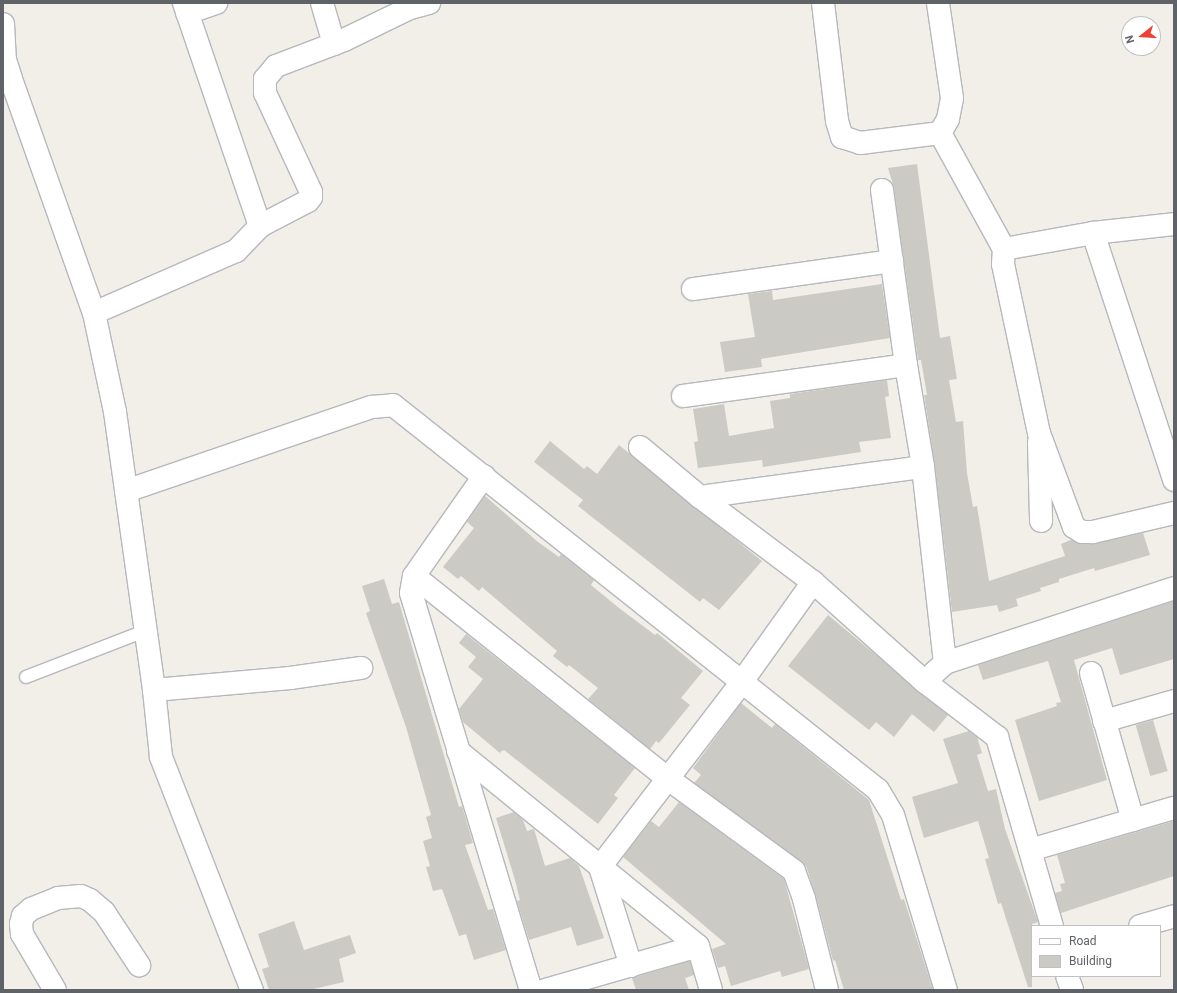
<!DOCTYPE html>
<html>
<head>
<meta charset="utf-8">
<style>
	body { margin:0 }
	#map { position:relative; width:1177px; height:993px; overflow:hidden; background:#f1efe8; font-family:Roboto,sans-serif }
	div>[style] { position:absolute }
	.building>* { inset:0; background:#cccac5; transform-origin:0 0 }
	.roads { filter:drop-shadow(1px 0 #b5b8bc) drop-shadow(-1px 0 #b5b8bc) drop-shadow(0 1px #b5b8bc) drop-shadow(0 -1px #b5b8bc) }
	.lane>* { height:12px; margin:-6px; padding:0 6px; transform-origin:6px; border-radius:6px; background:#fff }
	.street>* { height:22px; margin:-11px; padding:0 11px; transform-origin:11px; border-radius:11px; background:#fff }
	span { translate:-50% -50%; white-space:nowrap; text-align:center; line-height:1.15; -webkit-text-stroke:3px #fff; paint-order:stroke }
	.frame { position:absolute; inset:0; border:4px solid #5f6368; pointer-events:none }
	.legend { position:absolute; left:1031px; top:925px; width:130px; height:52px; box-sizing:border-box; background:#fff; border:1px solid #bfc1c3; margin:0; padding:5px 7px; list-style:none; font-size:12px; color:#5f6368 }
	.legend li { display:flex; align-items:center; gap:8px; height:20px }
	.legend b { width:20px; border:1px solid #bfc1c3 }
	.north { position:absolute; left:1121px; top:16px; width:40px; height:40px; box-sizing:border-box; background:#fff; border:1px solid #bfc1c3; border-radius:50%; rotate:253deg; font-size:11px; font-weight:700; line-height:16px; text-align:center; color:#5f6368 }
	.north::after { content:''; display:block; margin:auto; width:14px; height:18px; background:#ea4335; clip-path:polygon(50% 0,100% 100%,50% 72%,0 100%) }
</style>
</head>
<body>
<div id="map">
	<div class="building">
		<i style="clip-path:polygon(917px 164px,940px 338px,950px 336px,957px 379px,949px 380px,956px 422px,963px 421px,967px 473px,973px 507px,977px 506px,989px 581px,1065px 556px,1061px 544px,1071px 540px,1082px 544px,1093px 544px,1143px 533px,1150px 555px,1095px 571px,1094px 568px,1059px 579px,1059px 582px,1040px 588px,1041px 591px,1016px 599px,1018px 606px,999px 612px,997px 605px,952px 612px,935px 465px,924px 395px,927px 395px,921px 360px,918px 360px,894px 188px,888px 168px)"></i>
		<i style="clip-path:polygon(882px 284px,890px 338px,761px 359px,762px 367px,725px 372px,720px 342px,755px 337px,748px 294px,772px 291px,773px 300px)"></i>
		<i style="clip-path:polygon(887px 380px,889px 396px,885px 397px,891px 438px,859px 442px,861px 452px,763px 467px,762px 460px,698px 468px,694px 442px,698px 441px,693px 409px,724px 404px,729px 436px,774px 428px,770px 401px,790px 398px,790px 394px)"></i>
		<i style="clip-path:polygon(550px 441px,584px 469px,587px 466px,597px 474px,619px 445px,762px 561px,719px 610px,703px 598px,700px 602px,578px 506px,583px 500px,534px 462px)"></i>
		<i style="clip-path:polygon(485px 496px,538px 542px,559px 557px,561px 554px,594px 580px,591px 585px,619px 608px,655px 635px,657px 633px,703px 671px,681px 698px,690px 705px,659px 743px,656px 741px,650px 749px,588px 699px,598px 688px,569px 665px,567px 667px,553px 656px,557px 651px,482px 587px,479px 591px,461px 576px,458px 579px,443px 567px,474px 528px,467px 522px)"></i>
		<i style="clip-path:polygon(384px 579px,392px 604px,399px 602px,459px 807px,462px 806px,473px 843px,465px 845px,488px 910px,493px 909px,505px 947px,506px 950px,474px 960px,466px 934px,459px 936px,442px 889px,433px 891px,426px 867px,430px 866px,423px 841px,432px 838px,426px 817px,431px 815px,406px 727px,366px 613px,370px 611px,362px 586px)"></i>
		<i style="clip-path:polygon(1174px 601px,1174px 659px,1120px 675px,1112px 648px,1074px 660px,1107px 780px,1039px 801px,1015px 720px,1057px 706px,1056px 703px,1061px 702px,1048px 661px,983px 680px,978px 665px)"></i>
		<i style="clip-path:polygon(828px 615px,948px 715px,934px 732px,912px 714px,894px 737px,876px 722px,869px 730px,788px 666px)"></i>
		<i style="clip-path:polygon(466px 634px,635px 768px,614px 795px,618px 798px,598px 824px,504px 750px,500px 752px,501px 754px,463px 722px,459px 709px,483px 679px,468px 667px,476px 657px,459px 643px)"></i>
		<i style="clip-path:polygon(741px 703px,772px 728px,775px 724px,869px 800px,901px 900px,904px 899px,933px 990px,844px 990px,835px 960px,833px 961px,816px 896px,806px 866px,694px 783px,701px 775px,693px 768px)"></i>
		<i style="left:1153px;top:720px;width:53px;height:18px;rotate:74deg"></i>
		<i style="clip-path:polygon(969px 731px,977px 737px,982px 753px,977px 755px,988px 791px,996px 789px,1005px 829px,1038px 922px,1032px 924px,1032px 987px,1028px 987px,1001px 903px,998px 904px,985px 859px,989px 858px,978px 821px,924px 838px,912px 797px,958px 783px,943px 739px)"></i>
		<i style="clip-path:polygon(679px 802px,784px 879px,809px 969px,782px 977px,780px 971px,731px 986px,725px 966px,718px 968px,712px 949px,726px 944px,623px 857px,651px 821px,659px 827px)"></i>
		<i style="clip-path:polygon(514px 812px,523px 820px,527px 831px,534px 829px,545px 866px,570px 858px,579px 866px,604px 938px,577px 946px,571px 927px,529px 940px,517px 901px,520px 900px,515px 880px,496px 818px)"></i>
		<i style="clip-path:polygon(1174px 821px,1174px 876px,1061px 913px,1055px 893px,1062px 891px,1060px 884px,1065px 883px,1057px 855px)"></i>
		<i style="clip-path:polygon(294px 921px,304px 950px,350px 935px,356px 953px,339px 959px,344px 982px,309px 990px,269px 990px,262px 969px,269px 967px,258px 934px)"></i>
		<i style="clip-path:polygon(690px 961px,694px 975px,685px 978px,689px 990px,636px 990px,632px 978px)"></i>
	</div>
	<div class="roads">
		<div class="lane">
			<i style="left:26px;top:677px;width:130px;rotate:-21.2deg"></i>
		</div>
		<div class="street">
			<i style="left:184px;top:3px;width:236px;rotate:71.2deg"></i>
			<i style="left:322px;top:3px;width:43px;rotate:73.7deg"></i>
			<i style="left:823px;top:3px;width:119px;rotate:83.2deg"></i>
			<i style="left:837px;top:121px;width:17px;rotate:73deg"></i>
			<i style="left:842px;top:137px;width:19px;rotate:18deg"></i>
			<i style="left:860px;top:143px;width:81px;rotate:-7.1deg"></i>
			<i style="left:940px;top:133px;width:16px;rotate:-60deg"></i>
			<i style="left:948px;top:119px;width:21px;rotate:-79deg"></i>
			<i style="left:952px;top:98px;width:96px;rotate:-98.4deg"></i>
			<i style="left:187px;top:13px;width:31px;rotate:-19deg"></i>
			<i style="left:3px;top:24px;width:36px;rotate:87deg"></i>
			<i style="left:5px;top:60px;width:20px;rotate:72deg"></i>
			<i style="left:11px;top:79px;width:248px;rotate:70.5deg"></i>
			<i style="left:94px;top:313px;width:101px;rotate:78deg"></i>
			<i style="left:115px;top:412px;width:281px;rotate:82deg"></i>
			<i style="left:154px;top:690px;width:67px;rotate:84deg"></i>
			<i style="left:161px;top:757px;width:250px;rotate:68.7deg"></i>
			<i style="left:940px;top:133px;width:132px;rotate:61.1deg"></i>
			<i style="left:1004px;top:249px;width:90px;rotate:-10.2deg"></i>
			<i style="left:1093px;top:233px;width:81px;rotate:-6.3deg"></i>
			<i style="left:882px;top:190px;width:177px;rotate:82.2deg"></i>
			<i style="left:906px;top:365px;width:103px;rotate:80.5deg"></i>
			<i style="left:923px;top:467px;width:197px;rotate:83.6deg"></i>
			<i style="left:1093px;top:233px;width:260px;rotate:71.8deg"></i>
			<i style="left:1004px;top:249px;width:15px;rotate:94deg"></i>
			<i style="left:1003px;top:264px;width:173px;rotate:78deg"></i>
			<i style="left:1039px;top:433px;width:100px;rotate:69.6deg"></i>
			<i style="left:1074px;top:527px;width:9px;rotate:32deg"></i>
			<i style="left:1082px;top:532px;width:11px"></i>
			<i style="left:1093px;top:532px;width:83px;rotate:-13.2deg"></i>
			<i style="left:693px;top:289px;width:201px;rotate:-8deg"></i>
			<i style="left:94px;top:313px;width:155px;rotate:-23.6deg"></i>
			<i style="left:236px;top:251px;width:35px;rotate:-46deg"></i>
			<i style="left:260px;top:226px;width:54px;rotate:-27.5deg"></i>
			<i style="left:308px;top:201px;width:5px;rotate:-53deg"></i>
			<i style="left:311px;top:197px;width:5px;rotate:-90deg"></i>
			<i style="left:311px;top:192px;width:109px;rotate:-114.9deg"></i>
			<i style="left:265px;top:93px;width:14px;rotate:-90deg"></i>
			<i style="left:265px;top:79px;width:17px;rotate:-50deg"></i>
			<i style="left:276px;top:66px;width:73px;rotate:-20.9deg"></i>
			<i style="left:344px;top:40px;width:73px;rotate:-25.9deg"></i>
			<i style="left:410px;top:8px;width:20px;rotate:-15deg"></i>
			<i style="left:683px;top:396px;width:225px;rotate:-7.9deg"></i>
			<i style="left:1039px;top:442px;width:79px;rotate:88.5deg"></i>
			<i style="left:640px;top:447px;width:78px;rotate:39.8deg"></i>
			<i style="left:700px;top:497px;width:141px;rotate:37deg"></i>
			<i style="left:813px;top:582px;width:150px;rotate:41.8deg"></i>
			<i style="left:925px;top:682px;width:91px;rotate:37.4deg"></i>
			<i style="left:997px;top:737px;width:197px;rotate:73.8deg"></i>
			<i style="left:484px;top:476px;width:122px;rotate:125deg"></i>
			<i style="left:414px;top:576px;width:17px;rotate:100deg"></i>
			<i style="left:411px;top:593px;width:415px;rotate:73.2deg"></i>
			<i style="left:126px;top:491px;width:260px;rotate:-18.9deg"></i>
			<i style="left:372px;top:407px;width:21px;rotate:-5deg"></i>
			<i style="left:393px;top:405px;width:619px;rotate:38.44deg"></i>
			<i style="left:878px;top:790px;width:29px;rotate:59deg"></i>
			<i style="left:893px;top:815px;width:183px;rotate:73.2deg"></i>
			<i style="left:700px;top:497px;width:225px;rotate:-7.7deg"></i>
			<i style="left:414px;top:576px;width:324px;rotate:38.6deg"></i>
			<i style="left:667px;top:778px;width:157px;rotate:36.2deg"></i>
			<i style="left:794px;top:871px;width:30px;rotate:70deg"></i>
			<i style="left:804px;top:899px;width:94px;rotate:75.8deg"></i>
			<i style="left:934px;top:673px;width:15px;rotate:-42deg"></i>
			<i style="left:945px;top:663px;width:241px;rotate:-18.1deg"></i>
			<i style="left:1091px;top:673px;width:153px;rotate:74.1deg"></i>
			<i style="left:154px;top:690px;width:137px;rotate:-5deg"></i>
			<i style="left:290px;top:678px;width:72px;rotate:-8deg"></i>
			<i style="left:1104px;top:721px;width:73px;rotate:-15.9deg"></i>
			<i style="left:458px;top:751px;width:309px;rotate:39.1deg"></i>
			<i style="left:698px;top:946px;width:46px;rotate:73.5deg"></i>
			<i style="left:1030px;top:850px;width:150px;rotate:-16.3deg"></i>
			<i style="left:1140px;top:926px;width:35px;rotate:-16deg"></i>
			<i style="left:631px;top:966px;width:104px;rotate:-107.4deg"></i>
			<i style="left:600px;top:867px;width:232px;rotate:-52.5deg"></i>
			<i style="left:741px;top:683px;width:124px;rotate:-54.5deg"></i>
			<i style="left:1067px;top:976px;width:15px;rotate:70deg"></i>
			<i style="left:55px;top:990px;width:65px;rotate:-120.5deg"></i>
			<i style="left:22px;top:934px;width:10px;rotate:-96deg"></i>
			<i style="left:21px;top:924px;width:8px;rotate:-76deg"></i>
			<i style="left:23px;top:916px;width:11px;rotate:-41deg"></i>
			<i style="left:31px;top:909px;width:29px;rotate:-22deg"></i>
			<i style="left:58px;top:898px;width:23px;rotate:-5deg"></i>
			<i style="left:81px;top:896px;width:10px;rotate:24deg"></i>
			<i style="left:90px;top:900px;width:18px;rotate:41deg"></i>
			<i style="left:104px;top:912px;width:64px;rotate:56.6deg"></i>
			<i style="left:545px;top:990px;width:159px;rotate:-16deg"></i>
		</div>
	</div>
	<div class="frame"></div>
	<ul class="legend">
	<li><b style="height:5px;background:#fff"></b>Road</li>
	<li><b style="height:11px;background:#cccac5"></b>Building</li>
	</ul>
	<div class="north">N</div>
</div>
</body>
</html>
